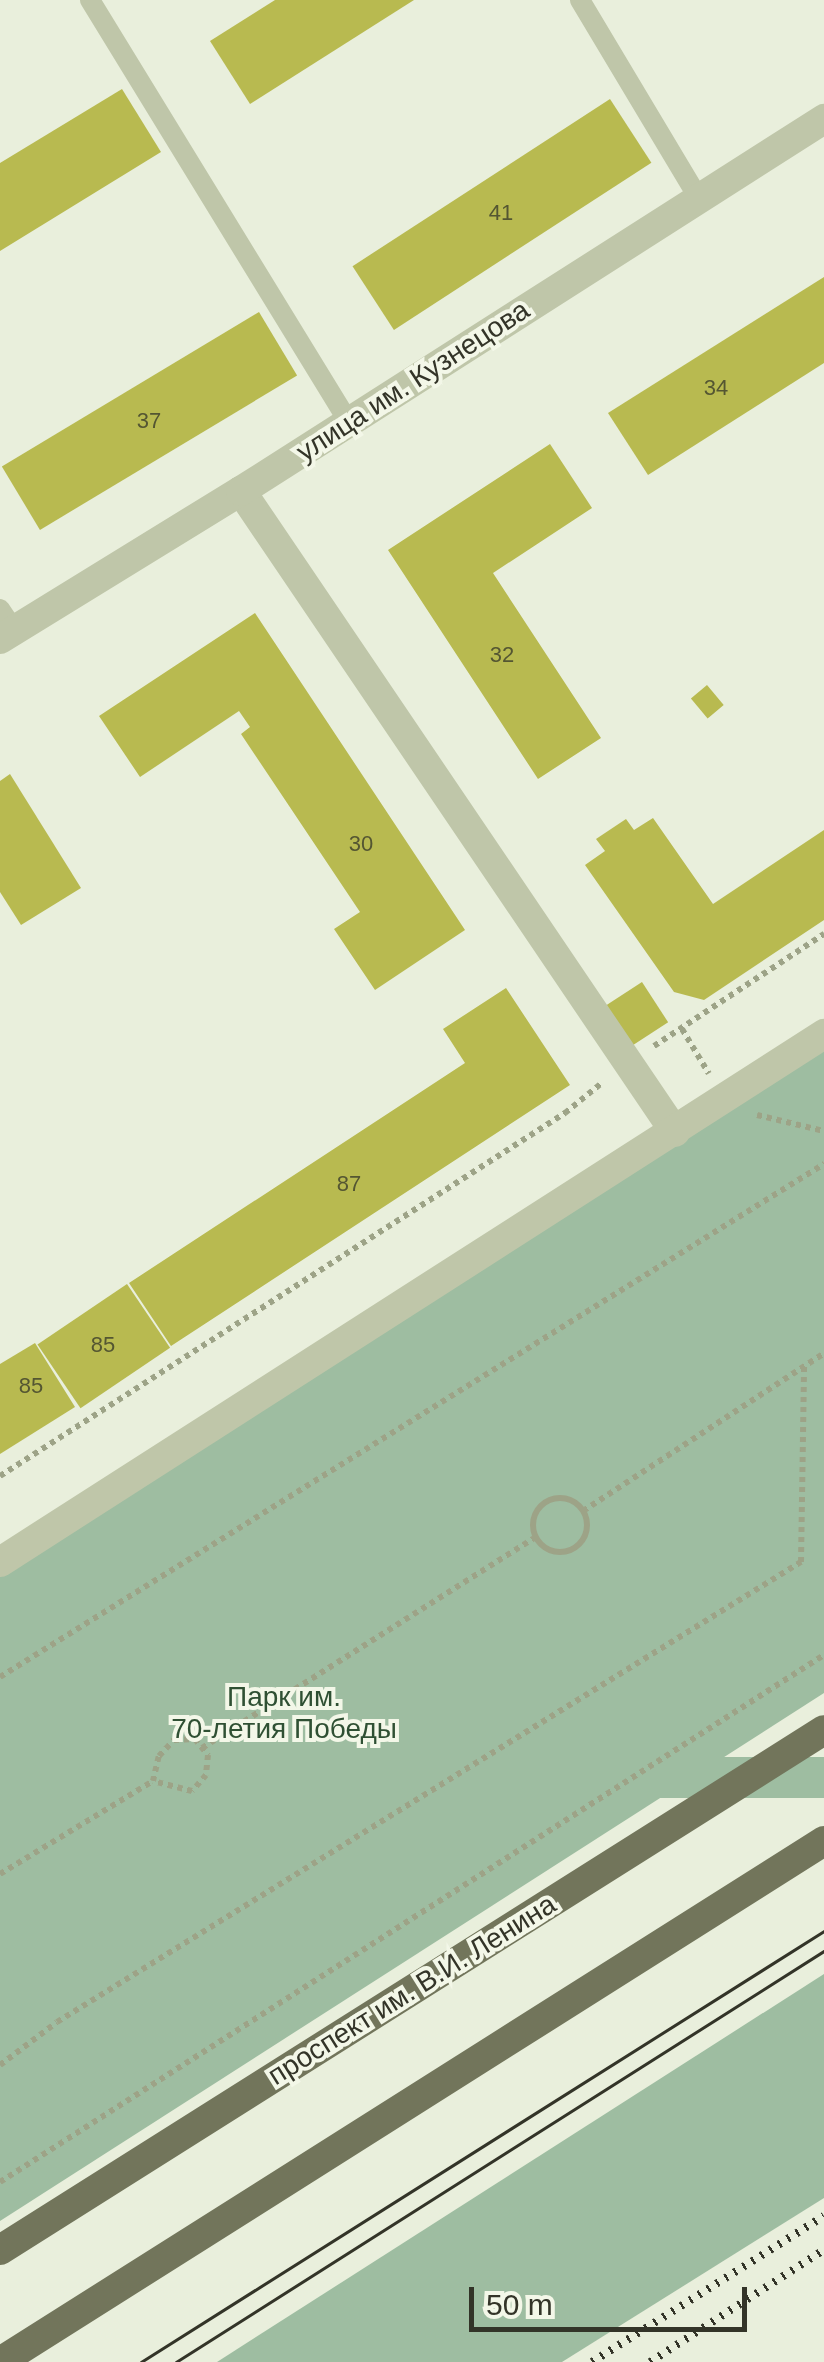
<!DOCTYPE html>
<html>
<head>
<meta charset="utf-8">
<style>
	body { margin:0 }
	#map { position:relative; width:824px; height:2362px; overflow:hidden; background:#e9efdc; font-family:Arial,sans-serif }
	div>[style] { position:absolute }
	.green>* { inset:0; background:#9ebda1; transform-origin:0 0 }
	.building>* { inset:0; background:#b8ba50; transform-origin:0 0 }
	.path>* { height:6px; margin-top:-3px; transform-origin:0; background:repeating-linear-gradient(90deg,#9da387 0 5px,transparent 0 10px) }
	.path>.ring { margin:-3px; padding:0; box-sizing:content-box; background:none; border:6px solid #9da387; border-radius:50% }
	.lane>* { height:20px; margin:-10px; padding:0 10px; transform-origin:10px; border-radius:10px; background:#bfc6a9 }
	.street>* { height:30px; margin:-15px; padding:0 15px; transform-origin:15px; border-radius:15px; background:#bfc6a9 }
	.primary>* { height:30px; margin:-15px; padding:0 15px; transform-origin:15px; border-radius:15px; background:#72755b }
	.tram>* { height:2.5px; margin:-1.25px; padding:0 1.25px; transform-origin:1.25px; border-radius:1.25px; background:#333428 }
	.rail>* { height:8px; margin-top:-4px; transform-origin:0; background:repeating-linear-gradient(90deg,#333428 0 2.5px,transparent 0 10.5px) }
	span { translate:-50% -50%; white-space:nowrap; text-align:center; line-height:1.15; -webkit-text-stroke:8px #f3f7e8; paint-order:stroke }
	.number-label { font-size:22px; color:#545632 }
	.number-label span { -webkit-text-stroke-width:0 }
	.street-label { font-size:28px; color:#333428 }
	.park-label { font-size:28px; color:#2f5033 }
	.scale { position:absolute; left:469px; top:2287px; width:278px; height:45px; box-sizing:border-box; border:5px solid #333428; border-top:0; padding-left:12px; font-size:30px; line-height:35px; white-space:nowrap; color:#333428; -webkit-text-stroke:8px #f3f7e8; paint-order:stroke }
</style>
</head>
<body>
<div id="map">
	<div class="green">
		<i style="clip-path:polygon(824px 1042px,824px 1693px,0 2221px,0 1568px)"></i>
		<i style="left:824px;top:1757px;width:41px;height:976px;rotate:90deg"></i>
		<i style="clip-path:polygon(824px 1974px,824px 2198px,562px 2362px,217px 2362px)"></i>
	</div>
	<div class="building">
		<i style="clip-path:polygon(275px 0,414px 0,250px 104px,210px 41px)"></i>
		<i style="clip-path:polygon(122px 89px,161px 152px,0 251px,0 163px)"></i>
		<i style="left:610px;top:99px;width:76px;height:307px;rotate:57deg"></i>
		<i style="clip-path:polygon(824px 277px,824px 363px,648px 475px,608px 413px)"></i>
		<i style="left:259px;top:312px;width:74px;height:300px;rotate:59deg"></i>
		<i style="clip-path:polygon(550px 444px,592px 508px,493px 573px,601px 738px,538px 779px,388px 550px)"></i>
		<i style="clip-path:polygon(255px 613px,465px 930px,375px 990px,334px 929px,360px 912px,241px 734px,250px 727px,239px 711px,140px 777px,99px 716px)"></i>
		<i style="left:707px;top:685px;width:26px;height:21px;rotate:50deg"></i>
		<i style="clip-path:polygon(10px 774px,81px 888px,21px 925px,0 892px,0 781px)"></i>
		<i style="clip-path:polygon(653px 818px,713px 904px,824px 830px,824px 920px,704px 1000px,674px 992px,585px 865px,605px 851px,596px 839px,626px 819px,634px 830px)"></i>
		<i style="left:642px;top:982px;width:48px;height:44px;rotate:57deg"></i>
		<i style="clip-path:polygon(506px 988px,570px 1085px,171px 1346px,129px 1283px,465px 1063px,443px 1029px)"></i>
		<i style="left:127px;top:1284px;width:77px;height:108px;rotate:56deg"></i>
		<i style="clip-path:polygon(35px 1343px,75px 1407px,0 1454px,0 1364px)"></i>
	</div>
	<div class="path">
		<i style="left:682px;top:1029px;width:52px;rotate:59deg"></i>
		<i style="left:654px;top:1046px;width:204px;rotate:-33.4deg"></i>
		<i style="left:757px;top:1115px;width:69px;rotate:13.4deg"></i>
		<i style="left:0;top:1476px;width:672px;rotate:-32.72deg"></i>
		<i style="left:565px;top:1113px;width:49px;rotate:-39.2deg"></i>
		<i class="ring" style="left:533px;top:1498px;width:48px;height:48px"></i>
		<i style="left:583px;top:1511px;width:288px;rotate:-33.2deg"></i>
		<i style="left:0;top:1677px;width:971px;rotate:-31.91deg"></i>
		<i style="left:202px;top:1748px;width:395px;rotate:-32.3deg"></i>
		<i style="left:0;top:1874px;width:179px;rotate:-31.3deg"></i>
		<i style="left:153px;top:1781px;width:26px;rotate:-77deg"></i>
		<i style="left:159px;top:1756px;width:22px;rotate:-47deg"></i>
		<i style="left:174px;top:1740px;width:21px;rotate:-3deg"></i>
		<i style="left:195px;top:1739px;width:21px;rotate:51deg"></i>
		<i style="left:208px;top:1755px;width:20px;rotate:96deg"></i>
		<i style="left:206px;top:1775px;width:21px;rotate:131deg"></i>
		<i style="left:192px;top:1791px;width:40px;rotate:-165.6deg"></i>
		<i style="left:0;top:2065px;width:71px;rotate:-37deg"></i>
		<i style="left:57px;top:2022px;width:875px;rotate:-31.73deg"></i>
		<i style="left:801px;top:1562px;width:196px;rotate:-89.1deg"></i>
		<i style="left:0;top:2182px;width:978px;rotate:-32.6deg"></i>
	</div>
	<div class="lane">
		<i style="left:90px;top:0;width:495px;rotate:58.5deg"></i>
		<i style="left:580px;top:0;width:232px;rotate:59.1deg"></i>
		<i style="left:0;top:609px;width:25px;rotate:56deg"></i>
	</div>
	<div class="street">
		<i style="left:241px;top:491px;width:774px;rotate:55.9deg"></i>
		<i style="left:0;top:639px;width:283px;rotate:-31.6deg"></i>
		<i style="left:241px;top:491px;width:692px;rotate:-32.54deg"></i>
		<i style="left:0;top:1562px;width:979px;rotate:-32.65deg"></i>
	</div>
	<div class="primary">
		<i style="left:0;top:2250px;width:974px;rotate:-32.25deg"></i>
		<i style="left:0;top:2362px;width:975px;rotate:-32.3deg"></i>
	</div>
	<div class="tram">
		<i style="left:141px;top:2362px;width:808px;rotate:-32.25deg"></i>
		<i style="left:176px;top:2362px;width:767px;rotate:-32.39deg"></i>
	</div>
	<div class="rail">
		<i style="left:592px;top:2362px;width:274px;rotate:-32.2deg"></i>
		<i style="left:650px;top:2362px;width:207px;rotate:-32.8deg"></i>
	</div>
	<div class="number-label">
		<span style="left:501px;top:213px">41</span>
		<span style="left:716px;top:388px">34</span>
		<span style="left:149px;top:421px">37</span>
		<span style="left:502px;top:655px">32</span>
		<span style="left:361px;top:844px">30</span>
		<span style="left:349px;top:1184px">87</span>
		<span style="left:103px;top:1345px">85</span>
		<span style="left:31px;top:1386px">85</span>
	</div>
	<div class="street-label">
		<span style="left:413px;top:381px;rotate:-33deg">улица им. Кузнецова</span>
		<span style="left:412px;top:1990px;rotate:-32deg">проспект им. В.И. Ленина</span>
	</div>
	<div class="park-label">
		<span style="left:284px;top:1713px">Парк им.<br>70-летия Победы</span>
	</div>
	<div class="scale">50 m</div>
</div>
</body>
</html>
